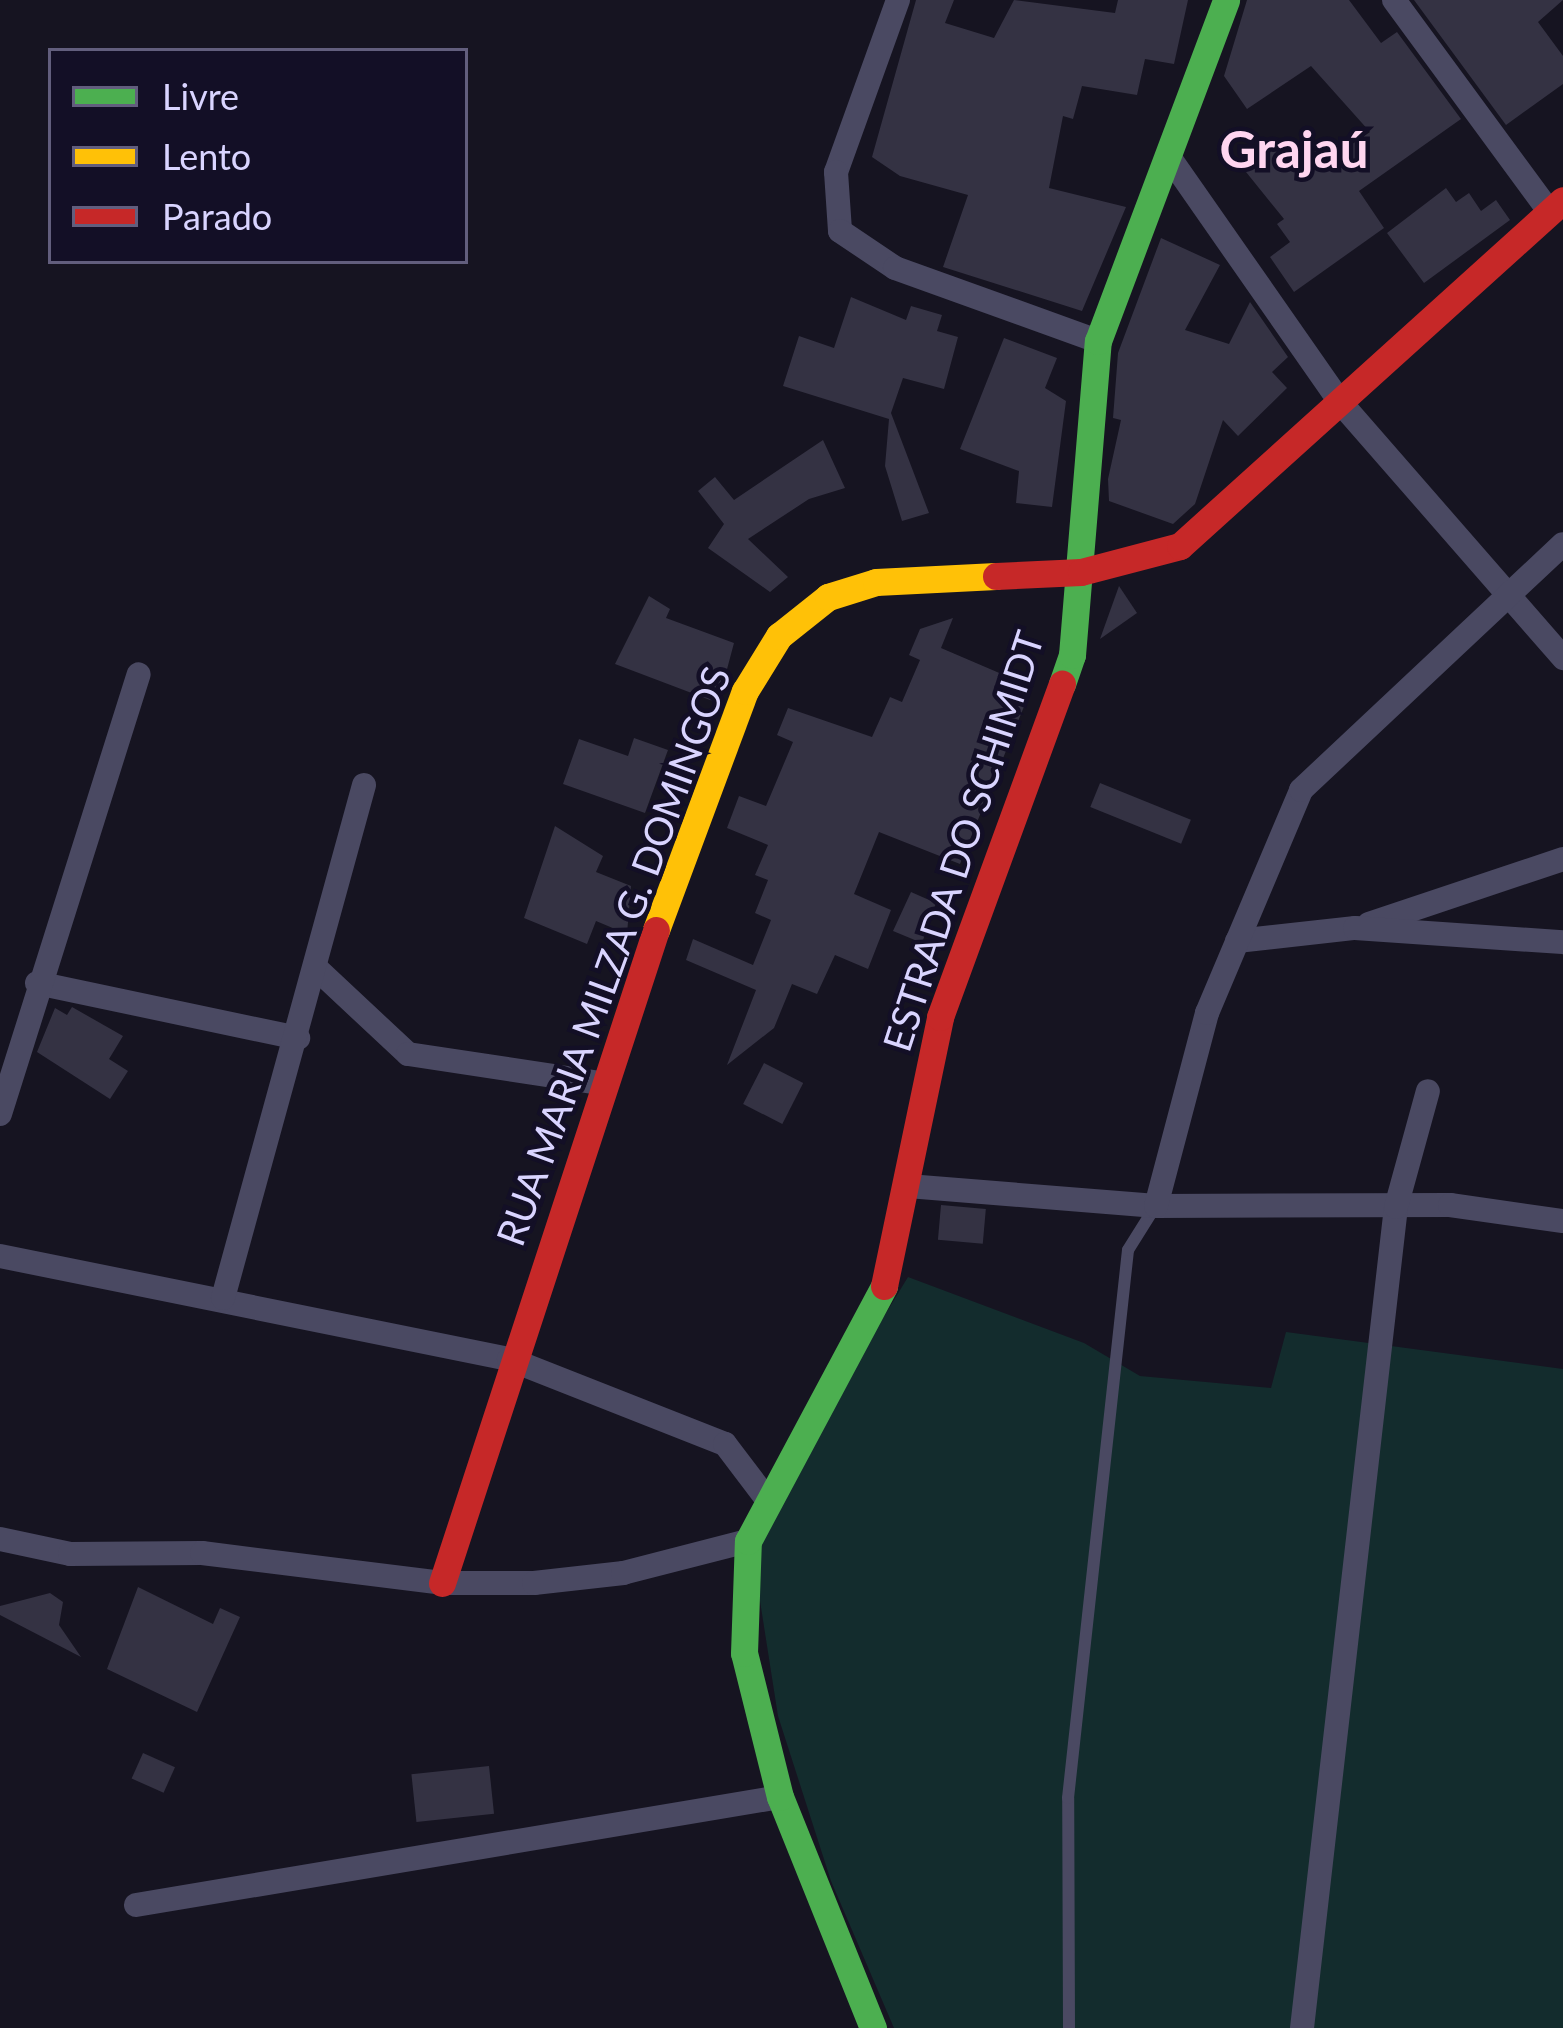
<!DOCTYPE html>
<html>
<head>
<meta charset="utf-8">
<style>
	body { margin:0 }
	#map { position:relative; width:1563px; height:2028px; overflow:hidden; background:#161421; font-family:Lato,sans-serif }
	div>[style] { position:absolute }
	.green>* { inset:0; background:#132c2d }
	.building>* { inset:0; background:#343243; transform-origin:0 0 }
	.lane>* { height:12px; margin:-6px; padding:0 6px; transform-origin:6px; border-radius:6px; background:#4a4962 }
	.street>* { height:24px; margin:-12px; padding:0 12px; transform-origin:12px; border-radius:12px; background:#4a4962 }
	.fast>* { height:27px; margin:-13.5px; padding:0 13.5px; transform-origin:13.5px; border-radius:13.5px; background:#4caf50 }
	.slow>* { height:27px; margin:-13.5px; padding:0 13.5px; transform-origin:13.5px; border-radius:13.5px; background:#ffc107 }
	.jam>* { height:27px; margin:-13.5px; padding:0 13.5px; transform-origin:13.5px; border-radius:13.5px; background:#c62828 }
	span { translate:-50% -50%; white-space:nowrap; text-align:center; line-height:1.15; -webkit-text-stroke:9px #130f26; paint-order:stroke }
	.street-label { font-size:39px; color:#d9d4ff }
	.district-label { font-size:51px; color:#ffd6f0; font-weight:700 }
	.legend { position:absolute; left:48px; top:48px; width:420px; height:216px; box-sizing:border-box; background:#130f26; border:3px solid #625e7d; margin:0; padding:15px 21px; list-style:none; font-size:36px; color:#d9d4ff }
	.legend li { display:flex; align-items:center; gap:24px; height:60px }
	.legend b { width:60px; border:3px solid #625e7d }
</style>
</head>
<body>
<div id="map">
	<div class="green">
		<i style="clip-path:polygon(908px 1277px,1084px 1343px,1140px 1376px,1271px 1388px,1286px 1332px,1563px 1369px,1563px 2028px,894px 2028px,831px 1881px,778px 1716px,755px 1569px,772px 1500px)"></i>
	</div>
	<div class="building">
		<i style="clip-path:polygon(916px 0,954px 0,945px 23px,994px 38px,1014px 0,1115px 13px,1118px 0,1188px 0,1174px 64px,1145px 59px,1137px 95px,1082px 86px,1073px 119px,1063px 116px,1049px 188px,1126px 207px,1082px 311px,943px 267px,968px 195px,900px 176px,872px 157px)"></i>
		<i style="clip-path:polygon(1247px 0,1349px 0,1381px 43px,1397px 32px,1461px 119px,1359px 191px,1384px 228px,1294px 292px,1270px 257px,1290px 242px,1277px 224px,1284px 219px,1242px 167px,1272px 145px,1285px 164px,1319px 144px,1330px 159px,1370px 132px,1311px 66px,1247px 109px,1224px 76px)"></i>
		<i style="clip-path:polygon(1414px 0,1563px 0,1538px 22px,1563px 56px,1563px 84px,1506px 125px)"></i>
		<i style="clip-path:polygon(1446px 188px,1456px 202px,1469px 193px,1481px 211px,1496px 200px,1510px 220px,1424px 283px,1387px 233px)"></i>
		<i style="clip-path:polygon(1161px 238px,1220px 265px,1185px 330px,1229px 344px,1250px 302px,1288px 357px,1272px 372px,1287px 388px,1238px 436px,1223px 420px,1195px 504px,1173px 524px,1109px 501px,1108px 479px,1121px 420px,1113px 418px,1118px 353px)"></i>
		<i style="clip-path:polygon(851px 297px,906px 320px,911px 306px,942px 315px,937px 331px,958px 337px,944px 389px,903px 378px,891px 413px,929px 513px,902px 521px,885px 466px,889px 419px,783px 386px,799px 336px,834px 348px)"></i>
		<i style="clip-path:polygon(1004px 338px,1057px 358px,1045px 388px,1066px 401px,1052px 507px,1016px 503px,1019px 471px,960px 449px)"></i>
		<i style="clip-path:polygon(823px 440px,845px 488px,809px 499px,748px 539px,788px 577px,770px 592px,708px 548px,724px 524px,698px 491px,715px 477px,734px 500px)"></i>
		<i style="clip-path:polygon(1119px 586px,1137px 613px,1100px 639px)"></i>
		<i style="clip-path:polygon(649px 596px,670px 609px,666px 618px,734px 643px,718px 703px,615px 664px)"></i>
		<i style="clip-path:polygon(953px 618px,941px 648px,1032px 687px,960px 864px,879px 832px,854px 894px,891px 910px,868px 969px,835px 955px,817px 994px,792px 984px,774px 1028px,727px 1065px,756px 990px,686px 960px,693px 939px,753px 965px,771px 920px,755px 913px,768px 880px,755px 875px,768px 845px,727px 828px,739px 796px,766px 806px,793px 742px,777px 735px,788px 708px,872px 737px,890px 697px,902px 702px,920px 660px,909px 655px,920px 629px)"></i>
		<i style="clip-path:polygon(634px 738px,668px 750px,645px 813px,563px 784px,579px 739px,628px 756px)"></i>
		<i style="left:1100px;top:783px;width:98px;height:26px;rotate:22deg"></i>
		<i style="clip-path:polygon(555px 826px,603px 856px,596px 872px,631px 886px,627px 934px,596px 921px,587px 944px,524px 918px)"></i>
		<i style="clip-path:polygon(911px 892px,936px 903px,922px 943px,893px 931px)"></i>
		<i style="clip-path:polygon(72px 1007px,123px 1036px,109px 1059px,128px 1071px,110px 1099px,37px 1052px,55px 1008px,67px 1015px)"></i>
		<i style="left:764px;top:1063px;width:44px;height:46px;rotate:27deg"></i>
		<i style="left:941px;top:1205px;width:45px;height:35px;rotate:5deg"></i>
		<i style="clip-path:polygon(138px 1587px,213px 1624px,220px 1608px,240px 1617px,197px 1712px,107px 1669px)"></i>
		<i style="clip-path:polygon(50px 1593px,63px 1602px,59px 1625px,81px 1657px,0 1615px,0 1606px)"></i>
		<i style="left:143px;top:1753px;width:35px;height:28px;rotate:24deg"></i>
		<i style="left:489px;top:1766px;width:48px;height:78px;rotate:84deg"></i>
	</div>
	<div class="lane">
		<i style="left:1069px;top:2028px;width:230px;rotate:-90.2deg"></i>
		<i style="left:1068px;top:1798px;width:551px;rotate:-83.75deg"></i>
		<i style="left:1128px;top:1250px;width:51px;rotate:-57.9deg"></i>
	</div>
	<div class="street">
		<i style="left:898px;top:0;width:183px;rotate:109.8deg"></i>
		<i style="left:836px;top:172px;width:59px;rotate:86.1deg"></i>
		<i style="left:840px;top:231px;width:66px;rotate:33.9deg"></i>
		<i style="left:895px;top:268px;width:216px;rotate:19.8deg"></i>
		<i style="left:1394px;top:0;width:262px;rotate:53.7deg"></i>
		<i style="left:1172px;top:161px;width:294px;rotate:55.1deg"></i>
		<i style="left:1340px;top:402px;width:340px;rotate:48.9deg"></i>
		<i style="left:1369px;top:924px;width:205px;rotate:-18.5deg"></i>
		<i style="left:1237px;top:941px;width:119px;rotate:-6.3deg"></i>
		<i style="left:1355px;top:928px;width:208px;rotate:3.9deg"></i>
		<i style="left:316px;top:968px;width:126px;rotate:43.1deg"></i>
		<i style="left:408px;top:1054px;width:193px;rotate:8.6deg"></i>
		<i style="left:37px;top:983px;width:267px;rotate:11.9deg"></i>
		<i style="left:0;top:1114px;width:461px;rotate:-72.5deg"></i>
		<i style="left:908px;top:1186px;width:249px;rotate:4.6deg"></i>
		<i style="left:1156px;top:1206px;width:294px;rotate:-0.2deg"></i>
		<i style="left:1450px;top:1205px;width:114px;rotate:8.1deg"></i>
		<i style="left:1156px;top:1206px;width:200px;rotate:-75.2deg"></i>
		<i style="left:1207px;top:1013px;width:242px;rotate:-67.1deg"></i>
		<i style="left:1301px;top:790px;width:359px;rotate:-43.2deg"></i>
		<i style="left:0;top:1256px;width:519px;rotate:11.44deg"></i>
		<i style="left:509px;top:1359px;width:232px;rotate:21.5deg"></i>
		<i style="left:725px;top:1444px;width:68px;rotate:52.8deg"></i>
		<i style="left:223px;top:1298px;width:532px;rotate:-74.63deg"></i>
		<i style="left:0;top:1539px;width:72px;rotate:12.1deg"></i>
		<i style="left:70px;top:1554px;width:132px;rotate:-0.4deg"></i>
		<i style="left:202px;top:1553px;width:242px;rotate:7.1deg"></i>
		<i style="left:442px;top:1583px;width:92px"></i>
		<i style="left:534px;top:1583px;width:90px;rotate:-6.4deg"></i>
		<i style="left:623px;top:1573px;width:129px;rotate:-14.4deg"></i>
		<i style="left:136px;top:1905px;width:653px;rotate:-9.52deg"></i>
		<i style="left:1302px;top:2028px;width:826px;rotate:-83.47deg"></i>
		<i style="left:1396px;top:1207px;width:120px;rotate:-74.6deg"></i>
	</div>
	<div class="fast">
		<i style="left:1062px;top:684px;width:31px;rotate:-71deg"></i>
		<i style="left:1072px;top:655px;width:315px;rotate:-85.3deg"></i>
		<i style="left:1098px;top:341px;width:364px;rotate:-69.4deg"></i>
		<i style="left:873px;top:2028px;width:249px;rotate:-111.9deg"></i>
		<i style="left:780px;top:1797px;width:148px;rotate:-104deg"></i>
		<i style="left:744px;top:1653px;width:112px;rotate:-88deg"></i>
		<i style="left:748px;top:1541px;width:289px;rotate:-61.9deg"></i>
	</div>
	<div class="slow">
		<i style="left:656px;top:930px;width:255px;rotate:-69.6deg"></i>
		<i style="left:745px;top:691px;width:65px;rotate:-58.3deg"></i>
		<i style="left:779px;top:636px;width:63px;rotate:-38.5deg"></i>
		<i style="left:828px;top:597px;width:50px;rotate:-17.4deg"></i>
		<i style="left:876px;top:582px;width:120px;rotate:-2.9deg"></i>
	</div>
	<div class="jam">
		<i style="left:996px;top:576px;width:85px;rotate:-2.7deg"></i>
		<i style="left:1081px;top:572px;width:102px;rotate:-14.7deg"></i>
		<i style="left:1180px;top:546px;width:516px;rotate:-42.09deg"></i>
		<i style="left:884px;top:1286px;width:275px;rotate:-78.2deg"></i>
		<i style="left:940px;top:1017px;width:355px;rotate:-69.9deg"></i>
		<i style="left:442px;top:1583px;width:687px;rotate:-71.86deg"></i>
	</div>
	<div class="street-label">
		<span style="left:963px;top:841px;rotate:-72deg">ESTRADA DO SCHIMIDT</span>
		<span style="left:613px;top:956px;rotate:-70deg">RUA MARIA MILZA G. DOMINGOS</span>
	</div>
	<div class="district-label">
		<span style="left:1294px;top:149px">Grajaú</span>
	</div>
	<ul class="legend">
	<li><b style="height:15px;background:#4caf50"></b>Livre</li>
	<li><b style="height:15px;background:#ffc107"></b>Lento</li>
	<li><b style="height:15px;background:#c62828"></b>Parado</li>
	</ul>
</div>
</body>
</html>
